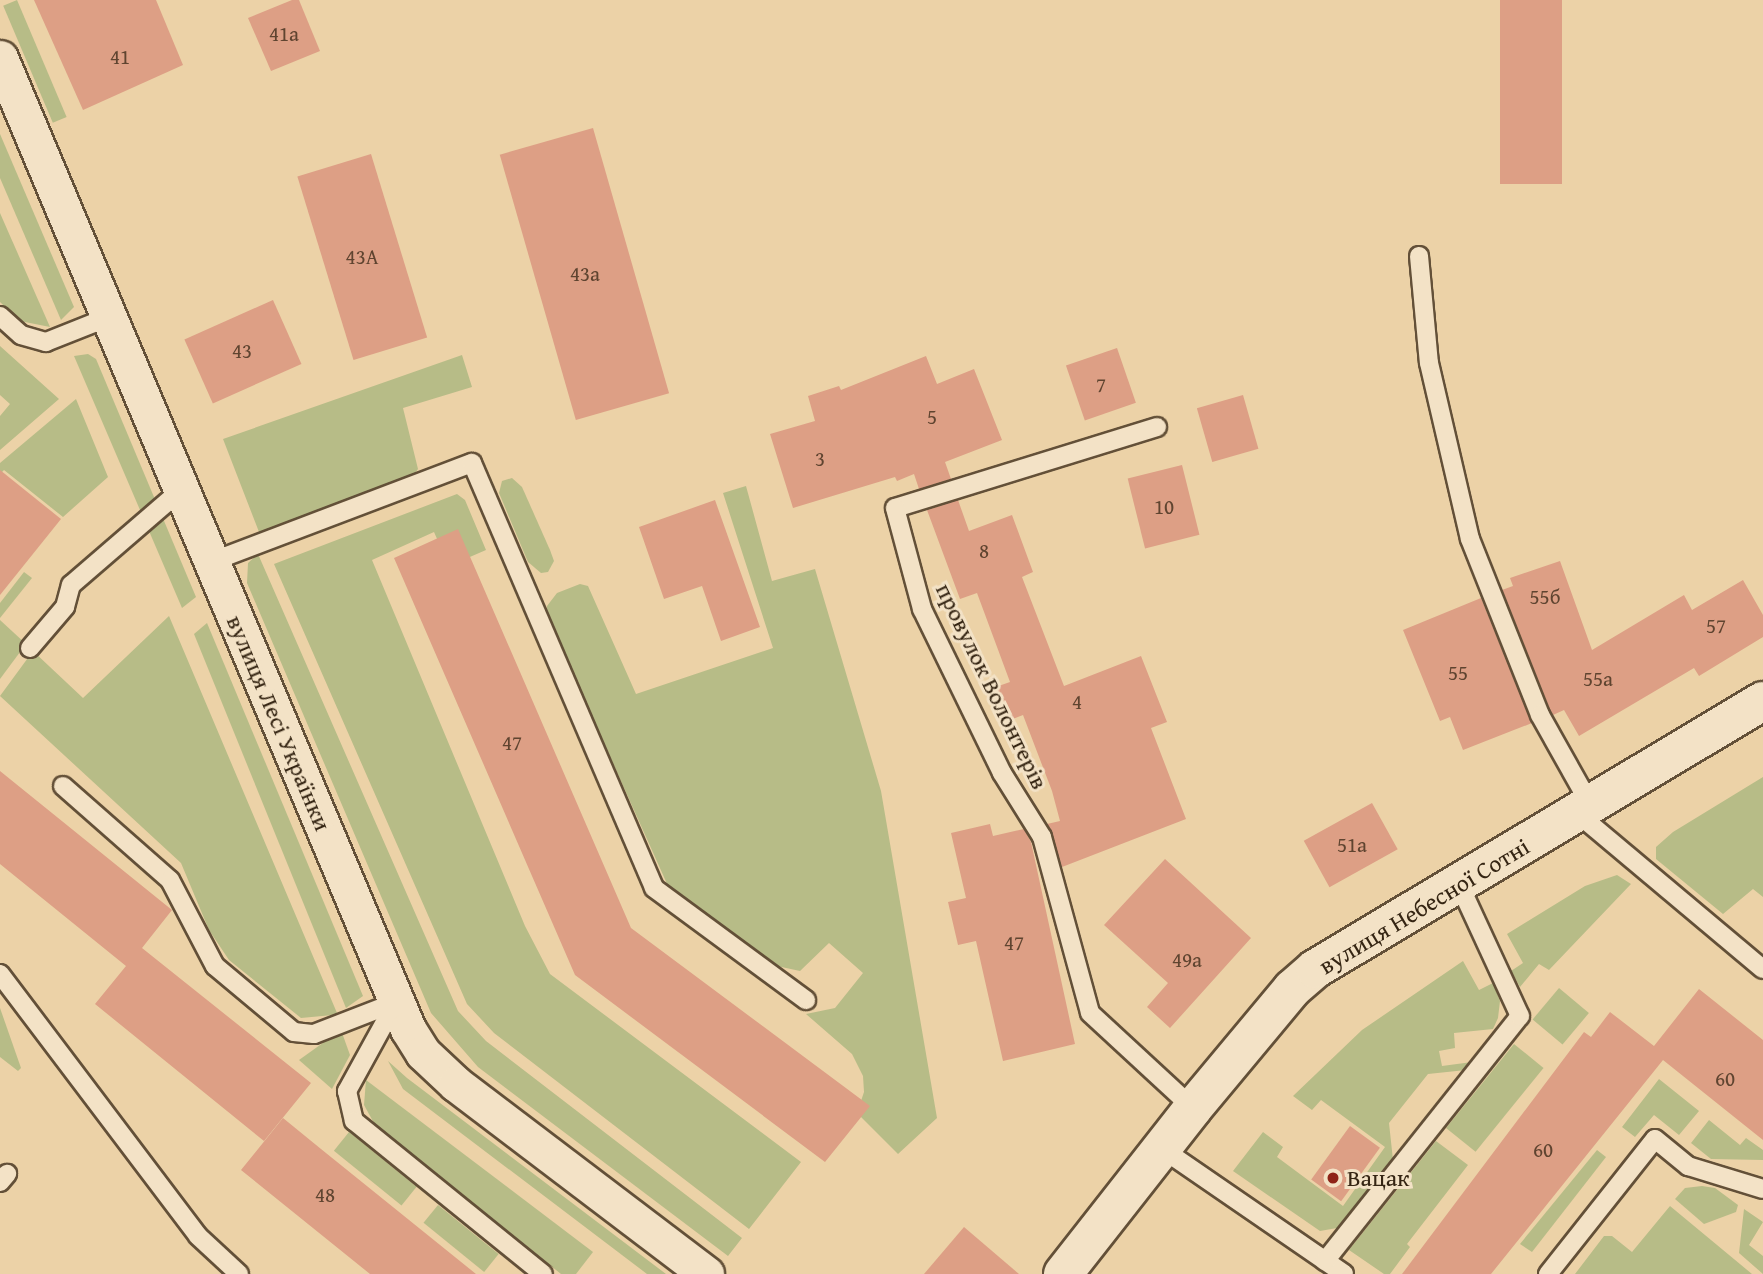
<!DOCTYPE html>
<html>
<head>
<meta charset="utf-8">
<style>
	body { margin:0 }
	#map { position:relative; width:1763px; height:1274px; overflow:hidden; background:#ecd2a7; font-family:"Gentium Book Plus",serif }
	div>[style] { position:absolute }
	.green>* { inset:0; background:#b7bc87; transform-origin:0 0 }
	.building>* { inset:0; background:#dd9f85; transform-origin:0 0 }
	.roads { filter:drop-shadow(2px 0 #635038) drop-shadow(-2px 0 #635038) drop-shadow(0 2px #635038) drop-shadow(0 -2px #635038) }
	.lane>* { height:18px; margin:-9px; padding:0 9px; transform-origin:9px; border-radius:9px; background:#f3e2c6 }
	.street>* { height:35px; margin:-17.5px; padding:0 17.5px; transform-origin:17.5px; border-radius:17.5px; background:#f3e2c6 }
	.secondary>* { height:38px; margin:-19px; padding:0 19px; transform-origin:19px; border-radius:19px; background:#f3e2c6 }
	.dots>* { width:19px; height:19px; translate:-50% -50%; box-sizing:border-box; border:4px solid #f3e2c6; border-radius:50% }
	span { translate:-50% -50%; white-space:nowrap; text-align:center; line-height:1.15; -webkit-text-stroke:6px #f3e2c6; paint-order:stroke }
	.number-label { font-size:21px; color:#5f4430 }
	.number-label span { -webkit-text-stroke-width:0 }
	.street-label { font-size:24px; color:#352513 }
	.poi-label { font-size:24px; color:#352513 }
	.left { translate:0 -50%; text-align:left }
</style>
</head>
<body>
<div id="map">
	<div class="green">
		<i style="left:17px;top:0;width:127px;height:15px;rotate:67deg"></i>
		<i style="clip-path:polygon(0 134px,74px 307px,61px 320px,0 178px)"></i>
		<i style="clip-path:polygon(0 213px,50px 327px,20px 321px,0 302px)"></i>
		<i style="clip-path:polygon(0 346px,59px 399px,0 450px,0 416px,10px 404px,0 395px)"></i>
		<i style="clip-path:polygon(88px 354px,96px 359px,196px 597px,182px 608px,74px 356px)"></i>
		<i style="clip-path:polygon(462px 355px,472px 387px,403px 408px,418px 469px,413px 476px,259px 532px,223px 439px)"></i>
		<i style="clip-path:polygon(76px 399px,108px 477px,63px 517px,4px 470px,0 474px,0 463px)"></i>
		<i style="clip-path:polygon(512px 478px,522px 487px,550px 550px,554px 561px,548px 572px,541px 573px,528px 562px,499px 493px,502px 481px)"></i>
		<i style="clip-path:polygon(746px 486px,772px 581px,815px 569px,881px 791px,937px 1118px,898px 1154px,857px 1113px,864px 1092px,863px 1076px,852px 1054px,806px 1014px,835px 1008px,863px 973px,829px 943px,800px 971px,777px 966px,668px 886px,547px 616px,547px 606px,557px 593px,580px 584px,588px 586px,636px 694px,773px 648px,723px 493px)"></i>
		<i style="clip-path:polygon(457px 494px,465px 500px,486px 550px,449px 566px,434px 532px,372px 560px,525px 926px,550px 974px,801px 1162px,749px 1229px,494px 1033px,467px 1004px,274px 564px)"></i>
		<i style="clip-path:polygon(258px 554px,458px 1011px,486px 1041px,742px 1238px,728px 1256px,478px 1067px,431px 1013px,247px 583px,248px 563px)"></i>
		<i style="clip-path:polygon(24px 572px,32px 578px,0 618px,0 603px)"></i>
		<i style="clip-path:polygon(169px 616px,337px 1013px,333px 1015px,301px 1018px,229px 960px,209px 930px,181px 863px,0 696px,33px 651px,83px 698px)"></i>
		<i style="clip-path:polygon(0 620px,26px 644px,0 679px)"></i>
		<i style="clip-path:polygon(207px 623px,363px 996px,346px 1008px,194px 634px)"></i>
		<i style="clip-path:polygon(1763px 777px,1763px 897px,1753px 889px,1723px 914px,1656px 859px,1656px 847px,1673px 832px)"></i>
		<i style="clip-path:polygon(1617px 875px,1631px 884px,1549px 970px,1539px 964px,1520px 987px,1511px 971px,1523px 963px,1507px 934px,1585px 886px)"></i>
		<i style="clip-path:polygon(1463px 961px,1479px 990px,1493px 983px,1500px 1001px,1498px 1018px,1493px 1029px,1454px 1033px,1455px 1048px,1439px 1051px,1442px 1066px,1472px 1062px,1466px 1070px,1428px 1074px,1389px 1123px,1393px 1160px,1337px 1228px,1320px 1231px,1233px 1171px,1263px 1132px,1283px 1147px,1277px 1157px,1343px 1206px,1385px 1147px,1321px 1100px,1312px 1110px,1293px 1096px,1362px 1030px)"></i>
		<i style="left:1559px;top:988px;width:39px;height:41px;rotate:40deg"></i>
		<i style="clip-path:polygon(0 1008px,21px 1068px,18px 1071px,0 1057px)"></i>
		<i style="clip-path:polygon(341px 1030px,350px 1055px,332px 1089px,299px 1060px)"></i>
		<i style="left:1514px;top:1044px;width:38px;height:108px;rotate:39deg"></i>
		<i style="clip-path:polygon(388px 1061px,407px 1078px,666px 1274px,647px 1274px,403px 1089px)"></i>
		<i style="clip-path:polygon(1659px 1079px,1699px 1111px,1679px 1135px,1654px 1115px,1635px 1137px,1622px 1127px)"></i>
		<i style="clip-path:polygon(366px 1080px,593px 1252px,576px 1274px,561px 1274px,375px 1125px,364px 1105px)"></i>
		<i style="clip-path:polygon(1709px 1120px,1740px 1145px,1746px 1138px,1763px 1150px,1763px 1160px,1711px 1159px,1691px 1143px)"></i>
		<i style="left:349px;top:1132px;width:87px;height:24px;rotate:39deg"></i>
		<i style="clip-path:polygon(1436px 1141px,1468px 1165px,1407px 1244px,1410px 1247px,1390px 1274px,1384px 1274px,1349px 1250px)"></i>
		<i style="clip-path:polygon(1597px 1150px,1606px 1157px,1532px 1252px,1520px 1244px)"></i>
		<i style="clip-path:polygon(1702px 1186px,1715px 1188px,1738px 1205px,1736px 1212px,1704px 1224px,1675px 1199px,1685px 1188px)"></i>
		<i style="left:438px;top:1205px;width:78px;height:23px;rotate:39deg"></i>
		<i style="clip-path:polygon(1670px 1206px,1752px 1274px,1575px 1274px,1604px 1236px,1612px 1236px,1632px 1252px)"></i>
		<i style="clip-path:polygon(1744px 1209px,1763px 1222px,1749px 1245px,1763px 1256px,1763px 1274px,1739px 1253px)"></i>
	</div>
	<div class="building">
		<i style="clip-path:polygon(34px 0,156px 0,183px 65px,83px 110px)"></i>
		<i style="clip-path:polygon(292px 0,299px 0,320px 51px,271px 71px,248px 18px)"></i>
		<i style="left:1500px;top:0;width:62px;height:184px"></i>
		<i style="left:593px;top:128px;width:276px;height:97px;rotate:74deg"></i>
		<i style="left:371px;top:154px;width:192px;height:77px;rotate:73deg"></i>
		<i style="left:273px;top:300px;width:70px;height:97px;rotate:66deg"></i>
		<i style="left:1117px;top:348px;width:58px;height:54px;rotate:71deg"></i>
		<i style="clip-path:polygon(926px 356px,937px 384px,974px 369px,1002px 440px,945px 462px,951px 479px,919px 489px,914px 474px,897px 481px,895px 477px,793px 508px,770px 434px,815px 421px,808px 396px,839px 386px,841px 390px)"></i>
		<i style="left:1243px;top:395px;width:56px;height:48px;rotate:74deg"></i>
		<i style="left:1182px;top:465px;width:72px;height:56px;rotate:76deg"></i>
		<i style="clip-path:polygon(0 470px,61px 519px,0 595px)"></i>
		<i style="clip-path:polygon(715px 500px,760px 627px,721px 641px,702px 586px,664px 599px,639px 527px)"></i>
		<i style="clip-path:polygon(958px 500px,969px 531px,1012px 515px,1033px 572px,1022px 577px,1064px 686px,1141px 656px,1167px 722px,1151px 728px,1186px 819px,1062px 867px,1047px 824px,1060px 821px,1052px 791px,1023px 715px,1002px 723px,990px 689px,1010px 682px,977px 593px,960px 599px,927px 510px)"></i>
		<i style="clip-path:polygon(458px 529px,631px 928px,870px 1106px,825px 1162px,575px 975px,394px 558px)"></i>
		<i style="clip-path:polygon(1560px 561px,1592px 650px,1684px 595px,1692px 610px,1743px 580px,1763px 615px,1763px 637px,1699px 676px,1694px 668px,1579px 736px,1564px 710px,1553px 715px,1550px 710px,1502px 590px,1513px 586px,1510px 578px)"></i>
		<i style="clip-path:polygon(1481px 598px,1532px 723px,1463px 750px,1450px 717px,1440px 721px,1403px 630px)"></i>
		<i style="clip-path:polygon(0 771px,172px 910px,142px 948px,311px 1083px,264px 1141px,95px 1004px,126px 966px,0 864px)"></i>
		<i style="left:1372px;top:803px;width:53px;height:78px;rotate:61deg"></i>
		<i style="clip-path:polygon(990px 824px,993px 836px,1024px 829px,1031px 842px,1075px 1044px,1003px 1061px,976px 941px,958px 945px,948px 902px,966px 898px,951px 833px)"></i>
		<i style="clip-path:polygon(1165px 859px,1251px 938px,1170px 1028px,1147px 1007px,1168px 983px,1104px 925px)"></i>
		<i style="clip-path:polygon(1699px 989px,1763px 1040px,1763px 1140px,1663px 1060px,1491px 1274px,1402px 1274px,1584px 1032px,1591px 1037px,1610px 1012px,1654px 1046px)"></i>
		<i style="clip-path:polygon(283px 1118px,321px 1149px,476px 1274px,370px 1274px,241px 1170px)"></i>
		<i style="left:1350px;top:1126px;width:37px;height:66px;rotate:36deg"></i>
		<i style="clip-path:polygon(964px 1227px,1019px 1274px,924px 1274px)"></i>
	</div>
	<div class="roads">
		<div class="lane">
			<i style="left:1419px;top:256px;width:107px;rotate:84.7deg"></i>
			<i style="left:1429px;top:363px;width:181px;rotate:76.9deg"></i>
			<i style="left:1470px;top:539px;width:189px;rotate:68.3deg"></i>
			<i style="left:1540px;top:715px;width:104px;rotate:60.7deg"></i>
			<i style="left:0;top:316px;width:28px;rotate:42deg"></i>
			<i style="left:21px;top:335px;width:26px;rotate:16deg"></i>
			<i style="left:46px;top:342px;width:68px;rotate:-21.6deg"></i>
			<i style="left:1157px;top:427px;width:274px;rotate:162.8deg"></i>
			<i style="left:895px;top:508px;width:105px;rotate:75deg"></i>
			<i style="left:922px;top:609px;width:182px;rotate:64deg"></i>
			<i style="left:1002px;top:773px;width:75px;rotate:58deg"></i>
			<i style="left:1042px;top:837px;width:182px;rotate:74.7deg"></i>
			<i style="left:1090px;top:1013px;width:140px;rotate:42.7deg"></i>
			<i style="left:211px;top:562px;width:279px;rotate:-20.8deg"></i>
			<i style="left:472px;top:463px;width:462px;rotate:66.8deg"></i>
			<i style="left:654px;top:888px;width:189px;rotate:36.4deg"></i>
			<i style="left:30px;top:648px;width:54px;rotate:-49.5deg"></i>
			<i style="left:65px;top:607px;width:23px;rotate:-75deg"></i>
			<i style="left:71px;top:585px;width:145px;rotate:-40.8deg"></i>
			<i style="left:63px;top:786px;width:142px;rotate:41.3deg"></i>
			<i style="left:170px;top:880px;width:97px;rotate:62.4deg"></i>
			<i style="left:215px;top:966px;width:103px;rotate:39.9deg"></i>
			<i style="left:294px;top:1032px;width:20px;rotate:6deg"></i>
			<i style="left:314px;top:1034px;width:88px;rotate:-21.3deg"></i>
			<i style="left:1578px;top:814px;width:241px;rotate:40deg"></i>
			<i style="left:0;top:974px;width:328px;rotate:52.9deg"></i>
			<i style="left:198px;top:1236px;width:56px;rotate:42.8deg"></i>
			<i style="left:396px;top:1002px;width:102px;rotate:118.8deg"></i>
			<i style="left:347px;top:1091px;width:31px;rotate:77deg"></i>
			<i style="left:354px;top:1121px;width:243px;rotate:39deg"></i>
			<i style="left:1161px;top:1148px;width:222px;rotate:34.5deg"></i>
			<i style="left:0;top:1182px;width:11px;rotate:-49deg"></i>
			<i style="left:1325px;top:1261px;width:313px;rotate:-51.5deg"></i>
			<i style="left:1520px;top:1016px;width:145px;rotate:-114.8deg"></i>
			<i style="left:1548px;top:1274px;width:172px;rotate:-51.6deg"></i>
			<i style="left:1655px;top:1139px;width:43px;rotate:39.3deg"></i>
			<i style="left:1688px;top:1166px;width:78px;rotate:17deg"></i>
		</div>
		<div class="street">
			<i style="left:0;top:58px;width:1053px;rotate:67.21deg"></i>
			<i style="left:408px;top:1029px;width:28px;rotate:58deg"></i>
			<i style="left:423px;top:1053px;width:45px;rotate:43.2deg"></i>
			<i style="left:456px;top:1084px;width:314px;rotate:37.2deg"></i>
		</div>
		<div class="secondary">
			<i style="left:1063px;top:1274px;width:211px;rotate:-51.9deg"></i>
			<i style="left:1193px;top:1108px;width:155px;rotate:-50.2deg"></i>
			<i style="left:1292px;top:989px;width:30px;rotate:-41deg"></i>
			<i style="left:1315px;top:969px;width:522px;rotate:-30.89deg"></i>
		</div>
	</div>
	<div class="dots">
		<i style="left:1333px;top:1178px;background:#8f2418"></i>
	</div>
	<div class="number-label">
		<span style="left:284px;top:34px">41а</span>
		<span style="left:120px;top:57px">41</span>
		<span style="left:362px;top:257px">43А</span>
		<span style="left:585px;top:274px">43а</span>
		<span style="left:242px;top:351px">43</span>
		<span style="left:1101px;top:385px">7</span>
		<span style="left:932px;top:417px">5</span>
		<span style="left:820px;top:459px">3</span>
		<span style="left:1164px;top:507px">10</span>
		<span style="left:984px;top:551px">8</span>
		<span style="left:1545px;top:597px">55б</span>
		<span style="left:1716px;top:626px">57</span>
		<span style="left:1458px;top:673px">55</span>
		<span style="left:1598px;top:679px">55а</span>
		<span style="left:1077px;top:702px">4</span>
		<span style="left:512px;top:743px">47</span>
		<span style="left:1352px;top:845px">51а</span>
		<span style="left:1014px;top:943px">47</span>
		<span style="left:1187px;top:960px">49а</span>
		<span style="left:1725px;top:1079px">60</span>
		<span style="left:1543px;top:1150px">60</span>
		<span style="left:325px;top:1195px">48</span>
	</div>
	<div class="street-label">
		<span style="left:992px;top:686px;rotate:64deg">провулок Волонтерів</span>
		<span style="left:279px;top:723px;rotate:67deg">вулиця Лесі Українки</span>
		<span style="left:1424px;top:906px;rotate:-31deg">вулиця Небесної Сотні</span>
	</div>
	<div class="poi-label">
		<span class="left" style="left:1347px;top:1178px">Вацак</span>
	</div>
</div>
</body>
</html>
